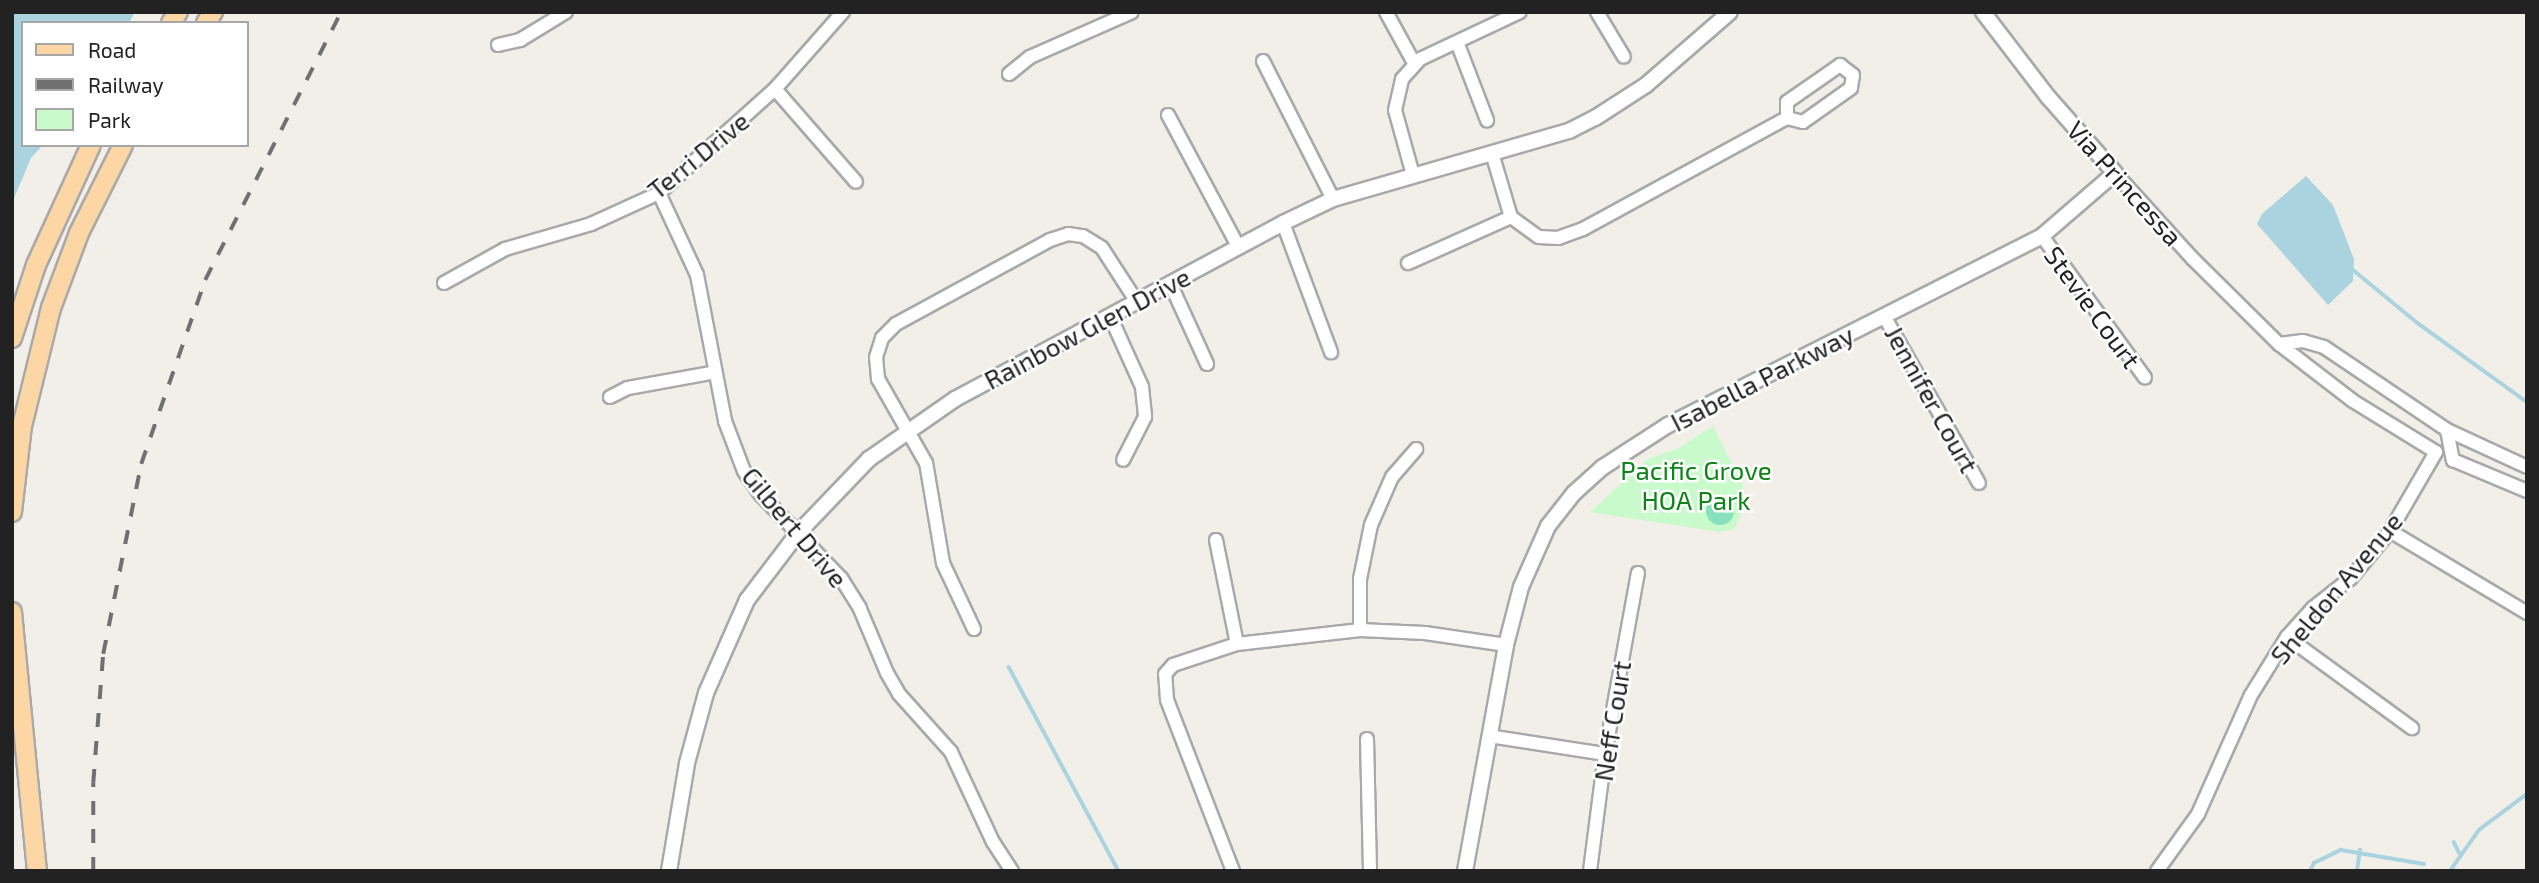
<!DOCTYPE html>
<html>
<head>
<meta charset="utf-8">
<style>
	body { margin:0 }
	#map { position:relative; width:2539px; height:883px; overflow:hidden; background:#f2efe9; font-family:"Exo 2",sans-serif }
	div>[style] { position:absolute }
	.park>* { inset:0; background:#c8facc }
	.pitch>* { inset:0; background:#88e0be }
	.round { border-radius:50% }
	.water>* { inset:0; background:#aad3df }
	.stream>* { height:3.5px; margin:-1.75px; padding:0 1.75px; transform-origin:1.75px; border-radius:1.75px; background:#aad3df }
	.roads { filter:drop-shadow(2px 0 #a9a9a9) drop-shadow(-2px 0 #a9a9a9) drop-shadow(0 2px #a9a9a9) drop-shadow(0 -2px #a9a9a9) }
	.minor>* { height:12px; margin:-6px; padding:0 6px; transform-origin:6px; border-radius:6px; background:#fff }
	.tertiary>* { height:14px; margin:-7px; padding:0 7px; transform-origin:7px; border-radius:7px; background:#fff }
	.primary>* { height:18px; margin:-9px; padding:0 9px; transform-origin:9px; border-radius:9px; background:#fcd6a4 }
	.rail>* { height:3.5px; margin-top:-1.75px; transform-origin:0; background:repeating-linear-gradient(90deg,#707070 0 14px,transparent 0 28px) }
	span { translate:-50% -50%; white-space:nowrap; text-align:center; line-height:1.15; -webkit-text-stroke:5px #fff; paint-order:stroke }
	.street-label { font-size:26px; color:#222 }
	.park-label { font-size:26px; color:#0c8416 }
	.frame { position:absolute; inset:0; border:14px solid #222; pointer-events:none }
	.legend { position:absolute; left:21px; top:21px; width:228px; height:126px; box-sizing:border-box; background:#fff; border:2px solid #a7a7a7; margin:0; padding:9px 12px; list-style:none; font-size:21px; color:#222 }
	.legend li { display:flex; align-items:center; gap:14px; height:35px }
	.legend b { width:35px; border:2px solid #a7a7a7 }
</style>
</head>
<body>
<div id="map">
	<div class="park">
		<i style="clip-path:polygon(1713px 426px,1743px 486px,1740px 517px,1734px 529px,1720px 532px,1590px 512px,1648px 459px,1679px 448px)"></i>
	</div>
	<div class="pitch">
		<i class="round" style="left:1706px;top:497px;width:28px;height:28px"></i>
	</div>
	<div class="water">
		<i style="clip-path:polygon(12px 12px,135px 12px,129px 23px,23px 23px,23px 145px,43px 145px,31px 158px,12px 203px)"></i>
		<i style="clip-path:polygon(2306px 176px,2333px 205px,2354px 259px,2353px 281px,2328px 305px,2257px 224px,2262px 214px)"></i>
	</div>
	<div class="stream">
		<i style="left:2351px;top:268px;width:88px;rotate:39.5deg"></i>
		<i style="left:2419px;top:324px;width:133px;rotate:35.8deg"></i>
		<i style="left:1009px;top:667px;width:232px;rotate:61.7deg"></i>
		<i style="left:2454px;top:842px;width:13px;rotate:63deg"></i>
		<i style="left:2310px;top:871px;width:9px;rotate:-63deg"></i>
		<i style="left:2314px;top:863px;width:30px;rotate:-26deg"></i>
		<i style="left:2341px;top:850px;width:84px;rotate:9.6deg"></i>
		<i style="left:2357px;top:871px;width:21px;rotate:-82deg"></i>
		<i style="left:2450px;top:871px;width:50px;rotate:-54.7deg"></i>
		<i style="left:2479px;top:830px;width:60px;rotate:-36.9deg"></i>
	</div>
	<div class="roads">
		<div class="minor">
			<i style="left:1386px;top:12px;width:58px;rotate:61.2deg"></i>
			<i style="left:1597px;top:12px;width:52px;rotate:59deg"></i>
			<i style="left:1457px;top:42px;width:84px;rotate:69deg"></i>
			<i style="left:498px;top:45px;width:23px;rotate:-13deg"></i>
			<i style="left:520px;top:40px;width:54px;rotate:-31.3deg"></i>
			<i style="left:1263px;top:61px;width:155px;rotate:63.1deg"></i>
			<i style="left:1840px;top:65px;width:16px;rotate:38deg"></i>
			<i style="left:1853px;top:75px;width:13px;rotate:99deg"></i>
			<i style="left:1851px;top:88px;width:59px;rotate:144.7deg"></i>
			<i style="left:1803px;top:122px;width:16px;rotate:-166deg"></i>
			<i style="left:1787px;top:118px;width:16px;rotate:-90deg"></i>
			<i style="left:1787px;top:102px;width:65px;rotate:-34.9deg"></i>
			<i style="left:1009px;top:74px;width:27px;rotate:-39deg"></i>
			<i style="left:1030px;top:57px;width:111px;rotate:-23.8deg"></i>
			<i style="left:775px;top:89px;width:123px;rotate:48.9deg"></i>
			<i style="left:1168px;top:115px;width:149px;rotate:61.9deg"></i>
			<i style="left:1492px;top:153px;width:67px;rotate:73.5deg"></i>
			<i style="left:1511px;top:217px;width:34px;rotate:36deg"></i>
			<i style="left:1539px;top:237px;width:19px;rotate:3deg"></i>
			<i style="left:1558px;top:238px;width:27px;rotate:-20deg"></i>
			<i style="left:1583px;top:229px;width:232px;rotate:-28.6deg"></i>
			<i style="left:2115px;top:173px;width:116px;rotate:47.8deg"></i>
			<i style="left:2193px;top:259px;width:121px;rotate:44.7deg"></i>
			<i style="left:2279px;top:344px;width:93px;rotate:37.6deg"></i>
			<i style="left:2353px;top:401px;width:97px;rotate:31.6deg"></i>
			<i style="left:2436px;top:452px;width:91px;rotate:120.2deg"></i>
			<i style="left:2390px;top:531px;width:61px;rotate:129.7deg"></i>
			<i style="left:2351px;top:578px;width:48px;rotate:141.7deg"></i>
			<i style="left:2313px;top:608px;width:39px;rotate:132deg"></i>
			<i style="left:2287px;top:637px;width:68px;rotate:121.8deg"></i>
			<i style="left:2251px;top:695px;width:130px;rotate:114deg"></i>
			<i style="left:2198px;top:814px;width:70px;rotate:125.7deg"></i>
			<i style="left:1413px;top:175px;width:67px;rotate:-105.5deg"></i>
			<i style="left:1395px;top:110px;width:32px;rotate:-77deg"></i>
			<i style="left:1402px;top:79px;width:27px;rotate:-48deg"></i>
			<i style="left:1420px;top:59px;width:110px;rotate:-25.2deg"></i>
			<i style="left:659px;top:193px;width:90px;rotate:65.1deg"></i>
			<i style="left:697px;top:275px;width:149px;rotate:79.1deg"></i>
			<i style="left:725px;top:421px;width:53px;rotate:69.2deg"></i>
			<i style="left:744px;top:471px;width:29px;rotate:55deg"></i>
			<i style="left:761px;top:495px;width:115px;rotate:46.1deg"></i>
			<i style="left:841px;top:578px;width:36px;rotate:58deg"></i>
			<i style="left:860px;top:609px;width:69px;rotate:67.1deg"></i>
			<i style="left:887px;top:673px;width:24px;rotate:60deg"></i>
			<i style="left:899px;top:694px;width:78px;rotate:48.1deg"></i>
			<i style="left:951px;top:752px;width:99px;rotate:65deg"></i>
			<i style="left:993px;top:842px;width:35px;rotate:57deg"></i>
			<i style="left:1283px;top:223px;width:138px;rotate:69.6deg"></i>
			<i style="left:2042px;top:236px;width:175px;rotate:54deg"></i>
			<i style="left:1408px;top:263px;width:113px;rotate:-24.1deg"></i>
			<i style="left:444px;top:283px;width:70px;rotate:-29.1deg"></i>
			<i style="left:505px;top:249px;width:90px;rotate:-16.2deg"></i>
			<i style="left:591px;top:224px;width:75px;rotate:-24.5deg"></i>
			<i style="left:659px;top:193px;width:156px;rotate:-41.9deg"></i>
			<i style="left:775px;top:89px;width:103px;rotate:-48.6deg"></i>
			<i style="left:1170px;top:283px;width:89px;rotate:65.4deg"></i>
			<i style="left:1110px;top:316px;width:78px;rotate:65.7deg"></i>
			<i style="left:1142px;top:387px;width:30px;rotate:84deg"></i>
			<i style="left:1145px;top:417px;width:48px;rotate:117.1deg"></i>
			<i style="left:1884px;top:316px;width:192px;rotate:60.4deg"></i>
			<i style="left:2279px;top:344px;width:24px;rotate:-7deg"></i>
			<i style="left:2303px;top:341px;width:22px;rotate:16deg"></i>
			<i style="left:2324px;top:347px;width:148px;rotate:34deg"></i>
			<i style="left:2447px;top:430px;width:88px;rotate:24.8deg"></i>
			<i style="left:610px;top:397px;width:20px;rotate:-27deg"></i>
			<i style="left:628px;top:388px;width:89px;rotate:-10.3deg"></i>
			<i style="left:2447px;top:430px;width:31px;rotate:79deg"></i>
			<i style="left:2453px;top:460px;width:80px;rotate:22.7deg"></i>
			<i style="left:2390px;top:531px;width:160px;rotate:30.9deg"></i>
			<i style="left:1216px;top:540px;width:106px;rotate:78.6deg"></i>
			<i style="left:974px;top:629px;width:73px;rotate:-115.2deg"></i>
			<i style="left:943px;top:563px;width:101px;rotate:-99.6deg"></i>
			<i style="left:926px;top:463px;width:97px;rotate:-119.7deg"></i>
			<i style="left:878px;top:379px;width:22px;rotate:-95deg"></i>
			<i style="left:876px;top:357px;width:20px;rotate:-72deg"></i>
			<i style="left:882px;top:338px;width:20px;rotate:-45deg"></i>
			<i style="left:896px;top:324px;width:175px;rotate:-28.6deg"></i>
			<i style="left:1050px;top:240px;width:19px;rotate:-18deg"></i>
			<i style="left:1068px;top:234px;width:15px;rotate:8deg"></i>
			<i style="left:1083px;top:236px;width:22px;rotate:32deg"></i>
			<i style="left:1102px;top:248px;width:64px;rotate:57.1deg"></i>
			<i style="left:1360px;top:630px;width:51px;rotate:-90deg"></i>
			<i style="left:1360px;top:579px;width:55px;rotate:-78.5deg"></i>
			<i style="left:1371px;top:525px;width:52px;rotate:-66.4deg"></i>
			<i style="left:1392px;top:477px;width:37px;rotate:-49deg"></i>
			<i style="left:2287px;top:637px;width:155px;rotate:36.1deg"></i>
			<i style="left:1489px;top:736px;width:117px;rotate:8.8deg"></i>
			<i style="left:1367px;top:739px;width:132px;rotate:88.7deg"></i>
			<i style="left:1233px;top:871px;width:183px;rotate:-111.1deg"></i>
			<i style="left:1167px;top:700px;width:26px;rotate:-94deg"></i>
			<i style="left:1165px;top:674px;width:12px;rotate:-48deg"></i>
			<i style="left:1173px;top:665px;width:67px;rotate:-18.2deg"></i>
			<i style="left:1237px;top:644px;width:124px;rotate:-6.5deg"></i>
			<i style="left:1360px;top:630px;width:65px;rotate:2.6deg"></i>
			<i style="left:1425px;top:633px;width:82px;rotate:8.4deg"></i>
			<i style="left:1590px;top:871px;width:118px;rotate:-82.7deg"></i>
			<i style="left:1605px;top:754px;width:184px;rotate:-79.7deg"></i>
		</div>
		<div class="tertiary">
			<i style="left:669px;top:871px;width:109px;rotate:-80.5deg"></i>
			<i style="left:687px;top:763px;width:73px;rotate:-74.8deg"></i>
			<i style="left:706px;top:693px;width:102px;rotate:-66.2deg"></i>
			<i style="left:747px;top:600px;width:84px;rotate:-52.7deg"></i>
			<i style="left:798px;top:533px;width:103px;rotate:-46.2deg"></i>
			<i style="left:869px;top:459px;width:105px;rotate:-34.9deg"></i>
			<i style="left:955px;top:399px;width:372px;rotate:-28.2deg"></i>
			<i style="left:1283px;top:223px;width:55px;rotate:-25.6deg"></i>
			<i style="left:1333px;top:199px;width:246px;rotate:-16.1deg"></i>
			<i style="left:1569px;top:131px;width:29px;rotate:-27deg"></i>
			<i style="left:1595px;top:118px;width:61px;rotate:-32.9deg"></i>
			<i style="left:1646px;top:85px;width:111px;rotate:-41deg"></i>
			<i style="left:1465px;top:871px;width:230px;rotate:-79.7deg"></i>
			<i style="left:1506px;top:645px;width:60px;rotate:-75.5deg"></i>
			<i style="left:1521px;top:587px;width:67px;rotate:-66.1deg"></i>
			<i style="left:1548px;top:526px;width:42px;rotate:-51.8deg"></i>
			<i style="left:1574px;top:493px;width:39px;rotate:-42deg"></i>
			<i style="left:1603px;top:467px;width:77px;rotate:-32.9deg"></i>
			<i style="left:1668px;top:425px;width:419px;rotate:-26.8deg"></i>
			<i style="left:2042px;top:236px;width:96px;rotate:-40.8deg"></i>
			<i style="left:2115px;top:173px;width:101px;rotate:-131.4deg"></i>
			<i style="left:2048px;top:97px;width:107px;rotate:-127.4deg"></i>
		</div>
		<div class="primary">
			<i style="left:171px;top:23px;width:13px;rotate:-58deg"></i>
			<i style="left:206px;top:23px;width:13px;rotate:-58deg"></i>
			<i style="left:12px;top:338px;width:77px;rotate:-71.8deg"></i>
			<i style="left:36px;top:265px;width:132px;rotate:-65.4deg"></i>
			<i style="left:12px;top:512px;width:87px;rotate:-83.4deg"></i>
			<i style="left:22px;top:426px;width:122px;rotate:-76.2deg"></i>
			<i style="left:51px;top:308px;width:80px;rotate:-69.5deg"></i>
			<i style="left:79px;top:233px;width:98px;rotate:-63.4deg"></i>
			<i style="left:12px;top:612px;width:260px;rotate:84.5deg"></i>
		</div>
	</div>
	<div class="rail">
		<i style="left:93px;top:871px;width:88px;rotate:-90deg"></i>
		<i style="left:93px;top:783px;width:129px;rotate:-85.6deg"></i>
		<i style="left:103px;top:654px;width:194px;rotate:-78.7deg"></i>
		<i style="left:141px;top:464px;width:195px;rotate:-70.8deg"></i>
		<i style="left:205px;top:280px;width:301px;rotate:-63.1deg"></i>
	</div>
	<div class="street-label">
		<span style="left:698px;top:155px;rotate:-39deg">Terri Drive</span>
		<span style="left:2125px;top:183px;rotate:48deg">Via Princessa</span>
		<span style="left:2093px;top:307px;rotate:54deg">Stevie Court</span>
		<span style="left:1087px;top:328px;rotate:-28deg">Rainbow Glen Drive</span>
		<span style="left:1762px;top:378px;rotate:-27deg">Isabella Parkway</span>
		<span style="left:1932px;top:399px;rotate:61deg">Jennifer Court</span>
		<span style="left:795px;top:527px;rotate:50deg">Gilbert Drive</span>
		<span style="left:2336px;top:588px;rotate:-50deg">Sheldon Avenue</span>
		<span style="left:1612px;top:721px;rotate:-81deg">Neff Court</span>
	</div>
	<div class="park-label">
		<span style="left:1696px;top:485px">Pacific Grove<br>HOA Park</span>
	</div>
	<div class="frame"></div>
	<ul class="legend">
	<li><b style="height:9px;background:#fcd6a4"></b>Road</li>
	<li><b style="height:9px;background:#707070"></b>Railway</li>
	<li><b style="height:19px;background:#c8facc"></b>Park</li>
	</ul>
</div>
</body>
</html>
